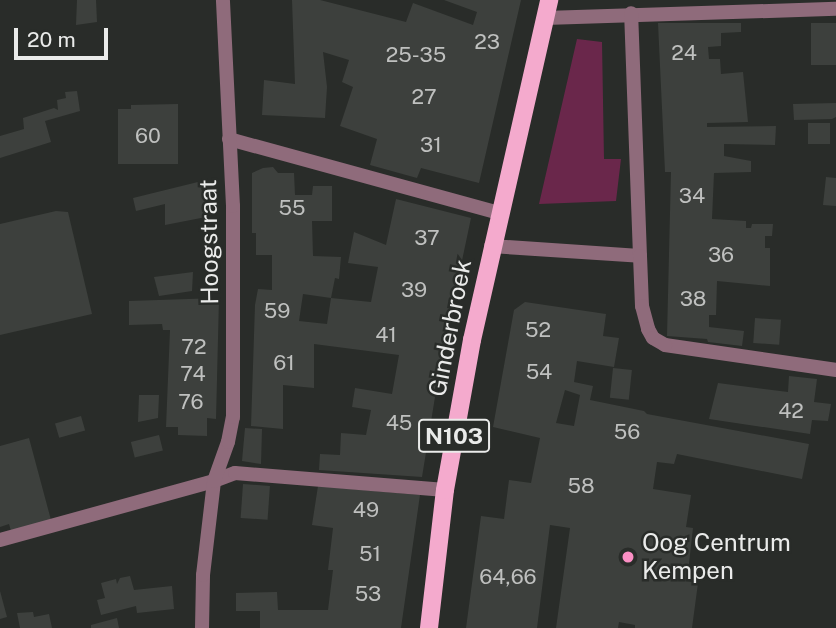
<!DOCTYPE html>
<html>
<head>
<meta charset="utf-8">
<style>
	body { margin:0 }
	#map { position:relative; width:836px; height:628px; overflow:hidden; background:#292c29; font-family:"Public Sans",sans-serif }
	div>[style] { position:absolute }
	.green>* { inset:0; background:#6a274b }
	.building>* { inset:0; background:#3d403d; transform-origin:0 0 }
	.service>* { height:14px; margin:-7px; padding:0 7px; transform-origin:7px; border-radius:7px; background:#8f6b7b }
	.minor>* { height:14px; margin:-7px; padding:0 7px; transform-origin:7px; border-radius:7px; background:#8f6b7b }
	.primary>* { height:18px; margin:-9px; padding:0 9px; transform-origin:9px; border-radius:9px; background:#f4aacd }
	.dots>* { width:19px; height:19px; translate:-50% -50%; box-sizing:border-box; border:4px solid #292c29; border-radius:50% }
	span { translate:-50% -50%; white-space:nowrap; text-align:center; line-height:1.15; -webkit-text-stroke:5px #292c29; paint-order:stroke }
	.number-label { font-size:21px; color:#bfc0bf }
	.number-label span { -webkit-text-stroke-width:0 }
	.shield-label span { padding:2px 5px; background:#292c29; border:2px solid; border-radius:5px; -webkit-text-stroke-width:0 }
	.shield-label { font-size:23px; color:#eaebea; font-weight:700 }
	.street-label { font-size:24px; color:#eaebea }
	.poi-label { font-size:24px; color:#eaebea }
	.left { translate:0 -50%; text-align:left }
	.scale { position:absolute; left:14px; top:28px; width:94px; height:32px; box-sizing:border-box; border:4px solid #eaebea; border-top:0; padding-left:9px; font-size:21px; line-height:24px; white-space:nowrap; color:#eaebea; -webkit-text-stroke:5px #292c29; paint-order:stroke }
</style>
</head>
<body>
<div id="map">
	<div class="green">
		<i style="clip-path:polygon(577px 39px,602px 42px,604px 159px,621px 159px,616px 201px,539px 204px)"></i>
	</div>
	<div class="building">
		<i style="clip-path:polygon(77px 0,96px 0,97px 22px,76px 25px)"></i>
		<i style="clip-path:polygon(292px 0,320px 0,406px 22px,413px 3px,473px 25px,477px 12px,444px 0,521px 0,479px 183px,421px 168px,417px 178px,370px 165px,377px 139px,340px 126px,353px 87px,342px 82px,349px 60px,323px 52px,327px 87px,325px 118px,262px 115px,264px 80px,295px 84px)"></i>
		<i style="clip-path:polygon(658px 23px,741px 23px,741px 32px,721px 33px,721px 46px,708px 47px,709px 59px,720px 59px,721px 74px,743px 72px,748px 122px,707px 123px,707px 127px,776px 126px,775px 145px,724px 144px,724px 156px,751px 161px,751px 172px,714px 173px,712px 219px,746px 221px,746px 228px,751px 228px,752px 224px,773px 224px,772px 236px,765px 236px,765px 248px,770px 248px,770px 286px,717px 281px,716px 315px,709px 315px,709px 327px,744px 331px,742px 346px,708px 342px,707px 339px,667px 336px,671px 172px,665px 172px)"></i>
		<i style="left:811px;top:23px;width:25px;height:42px"></i>
		<i style="clip-path:polygon(77px 91px,80px 111px,45px 121px,51px 142px,0 158px,0 136px,24px 129px,23px 118px,54px 108px,58px 110px,57px 100px,66px 98px,65px 92px)"></i>
		<i style="clip-path:polygon(836px 103px,836px 117px,832px 119px,794px 120px,793px 104px)"></i>
		<i style="clip-path:polygon(178px 104px,178px 164px,118px 164px,118px 109px,131px 109px,131px 105px)"></i>
		<i style="left:808px;top:123px;width:22px;height:21px"></i>
		<i style="clip-path:polygon(273px 167px,278px 173px,294px 173px,295px 195px,312px 195px,313px 186px,332px 186px,332px 221px,312px 221px,313px 256px,341px 257px,339px 279px,335px 278px,331px 298px,303px 294px,299px 321px,327px 324px,331px 298px,371px 302px,378px 267px,348px 263px,354px 232px,386px 245px,396px 199px,471px 218px,441px 360px,422px 477px,319px 470px,320px 454px,340px 455px,341px 433px,366px 435px,371px 410px,352px 407px,355px 388px,392px 394px,399px 355px,314px 344px,314px 388px,283px 385px,283px 429px,251px 426px,255px 305px,258px 289px,272px 290px,272px 255px,256px 255px,256px 233px,252px 233px,252px 173px,263px 168px)"></i>
		<i style="clip-path:polygon(826px 177px,836px 178px,836px 206px,823px 205px)"></i>
		<i style="clip-path:polygon(206px 180px,206px 217px,165px 225px,165px 204px,136px 211px,133px 198px)"></i>
		<i style="clip-path:polygon(56px 211px,68px 212px,92px 314px,0 335px,0 224px)"></i>
		<i style="clip-path:polygon(193px 272px,192px 291px,159px 296px,154px 277px)"></i>
		<i style="clip-path:polygon(219px 298px,216px 419px,207px 418px,207px 436px,178px 435px,178px 427px,166px 427px,170px 330px,163px 330px,162px 324px,129px 325px,129px 301px)"></i>
		<i style="clip-path:polygon(evenodd,525px 302px,606px 314px,603px 336px,619px 338px,614px 367px,577px 361px,574px 382px,593px 386px,590px 400px,644px 411px,647px 414px,809px 444px,802px 479px,677px 454px,674px 464px,657px 462px,653px 489px,691px 495px,686px 527px,693px 528px,687px 581px,698px 583px,692px 628px,635px 628px,635px 625px,619px 622px,618px 628px,556px 628px,570px 528px,550px 525px,537px 628px,466px 628px,481px 516px,504px 519px,509px 480px,531px 483px,540px 438px,493px 427px,514px 310px,525px 302px,565px 390px,580px 395px,574px 426px,556px 423px,565px 390px)"></i>
		<i style="left:755px;top:318px;width:26px;height:25px;rotate:4deg"></i>
		<i style="left:613px;top:368px;width:19px;height:30px;rotate:6deg"></i>
		<i style="clip-path:polygon(789px 376px,817px 379px,814px 402px,831px 404px,828px 421px,812px 420px,810px 434px,709px 419px,718px 383px,788px 392px)"></i>
		<i style="clip-path:polygon(139px 395px,159px 395px,158px 418px,138px 422px)"></i>
		<i style="left:81px;top:416px;width:15px;height:27px;rotate:74deg"></i>
		<i style="clip-path:polygon(245px 428px,262px 429px,261px 464px,242px 461px)"></i>
		<i style="left:159px;top:435px;width:16px;height:29px;rotate:76deg"></i>
		<i style="clip-path:polygon(29px 438px,51px 520px,11px 531px,9px 524px,0 527px,0 446px)"></i>
		<i style="left:243px;top:484px;width:27px;height:34px;rotate:4deg"></i>
		<i style="clip-path:polygon(318px 486px,420px 495px,401px 628px,260px 628px,260px 611px,236px 611px,236px 593px,277px 592px,278px 610px,328px 610px,333px 570px,328px 570px,333px 528px,312px 525px)"></i>
		<i style="clip-path:polygon(130px 576px,134px 590px,172px 586px,174px 609px,137px 613px,136px 606px,101px 615px,97px 600px,105px 598px,101px 583px,116px 579px,117px 584px,120px 578px)"></i>
		<i style="clip-path:polygon(0 591px,7px 617px,0 619px)"></i>
		<i style="clip-path:polygon(33px 612px,34px 617px,49px 614px,52px 628px,20px 628px,17px 613px)"></i>
		<i style="clip-path:polygon(117px 618px,119px 628px,91px 628px,91px 625px)"></i>
	</div>
	<div class="service">
		<i style="left:665px;top:345px;width:173px;rotate:8.3deg"></i>
		<i style="left:214px;top:481px;width:22px;rotate:-21deg"></i>
		<i style="left:235px;top:473px;width:211px;rotate:4.6deg"></i>
	</div>
	<div class="minor">
		<i style="left:545px;top:18px;width:291px;rotate:-1.8deg"></i>
		<i style="left:229px;top:139px;width:281px;rotate:15.3deg"></i>
		<i style="left:491px;top:246px;width:149px;rotate:3.8deg"></i>
		<i style="left:640px;top:256px;width:243px;rotate:-92.1deg"></i>
		<i style="left:640px;top:256px;width:50px;rotate:87.7deg"></i>
		<i style="left:642px;top:306px;width:24px;rotate:75deg"></i>
		<i style="left:648px;top:329px;width:10px;rotate:61deg"></i>
		<i style="left:653px;top:338px;width:14px;rotate:30deg"></i>
		<i style="left:0;top:540px;width:222px;rotate:-15.4deg"></i>
		<i style="left:202px;top:628px;width:53px;rotate:-88.9deg"></i>
		<i style="left:203px;top:575px;width:95px;rotate:-83.3deg"></i>
		<i style="left:214px;top:481px;width:41px;rotate:-70.3deg"></i>
		<i style="left:228px;top:442px;width:25px;rotate:-79deg"></i>
		<i style="left:233px;top:417px;width:211px;rotate:-90deg"></i>
		<i style="left:233px;top:206px;width:206px;rotate:-92.8deg"></i>
	</div>
	<div class="primary">
		<i style="left:429px;top:628px;width:139px;rotate:-83.4deg"></i>
		<i style="left:445px;top:490px;width:152px;rotate:-79.8deg"></i>
		<i style="left:472px;top:340px;width:349px;rotate:-77.2deg"></i>
	</div>
	<div class="dots">
		<i style="left:628px;top:557px;background:#fb8fc4"></i>
	</div>
	<div class="number-label">
		<span style="left:487px;top:42px">23</span>
		<span style="left:684px;top:53px">24</span>
		<span style="left:416px;top:55px">25-35</span>
		<span style="left:424px;top:97px">27</span>
		<span style="left:148px;top:136px">60</span>
		<span style="left:431px;top:145px">31</span>
		<span style="left:692px;top:196px">34</span>
		<span style="left:292px;top:208px">55</span>
		<span style="left:427px;top:238px">37</span>
		<span style="left:721px;top:255px">36</span>
		<span style="left:414px;top:290px">39</span>
		<span style="left:693px;top:299px">38</span>
		<span style="left:277px;top:311px">59</span>
		<span style="left:538px;top:330px">52</span>
		<span style="left:386px;top:335px">41</span>
		<span style="left:194px;top:347px">72</span>
		<span style="left:284px;top:363px">61</span>
		<span style="left:539px;top:372px">54</span>
		<span style="left:193px;top:374px">74</span>
		<span style="left:191px;top:402px">76</span>
		<span style="left:791px;top:411px">42</span>
		<span style="left:399px;top:423px">45</span>
		<span style="left:627px;top:432px">56</span>
		<span style="left:581px;top:486px">58</span>
		<span style="left:366px;top:510px">49</span>
		<span style="left:370px;top:554px">51</span>
		<span style="left:508px;top:577px">64,66</span>
		<span style="left:368px;top:594px">53</span>
	</div>
	<div class="shield-label">
		<span style="left:454px;top:436px">N103</span>
	</div>
	<div class="street-label">
		<span style="left:209px;top:242px;rotate:-91deg">Hoogstraat</span>
		<span style="left:450px;top:328px;rotate:-79deg">Ginderbroek</span>
	</div>
	<div class="poi-label">
		<span class="left" style="left:642px;top:557px">Oog Centrum<br>Kempen</span>
	</div>
	<div class="scale">20 m</div>
</div>
</body>
</html>
